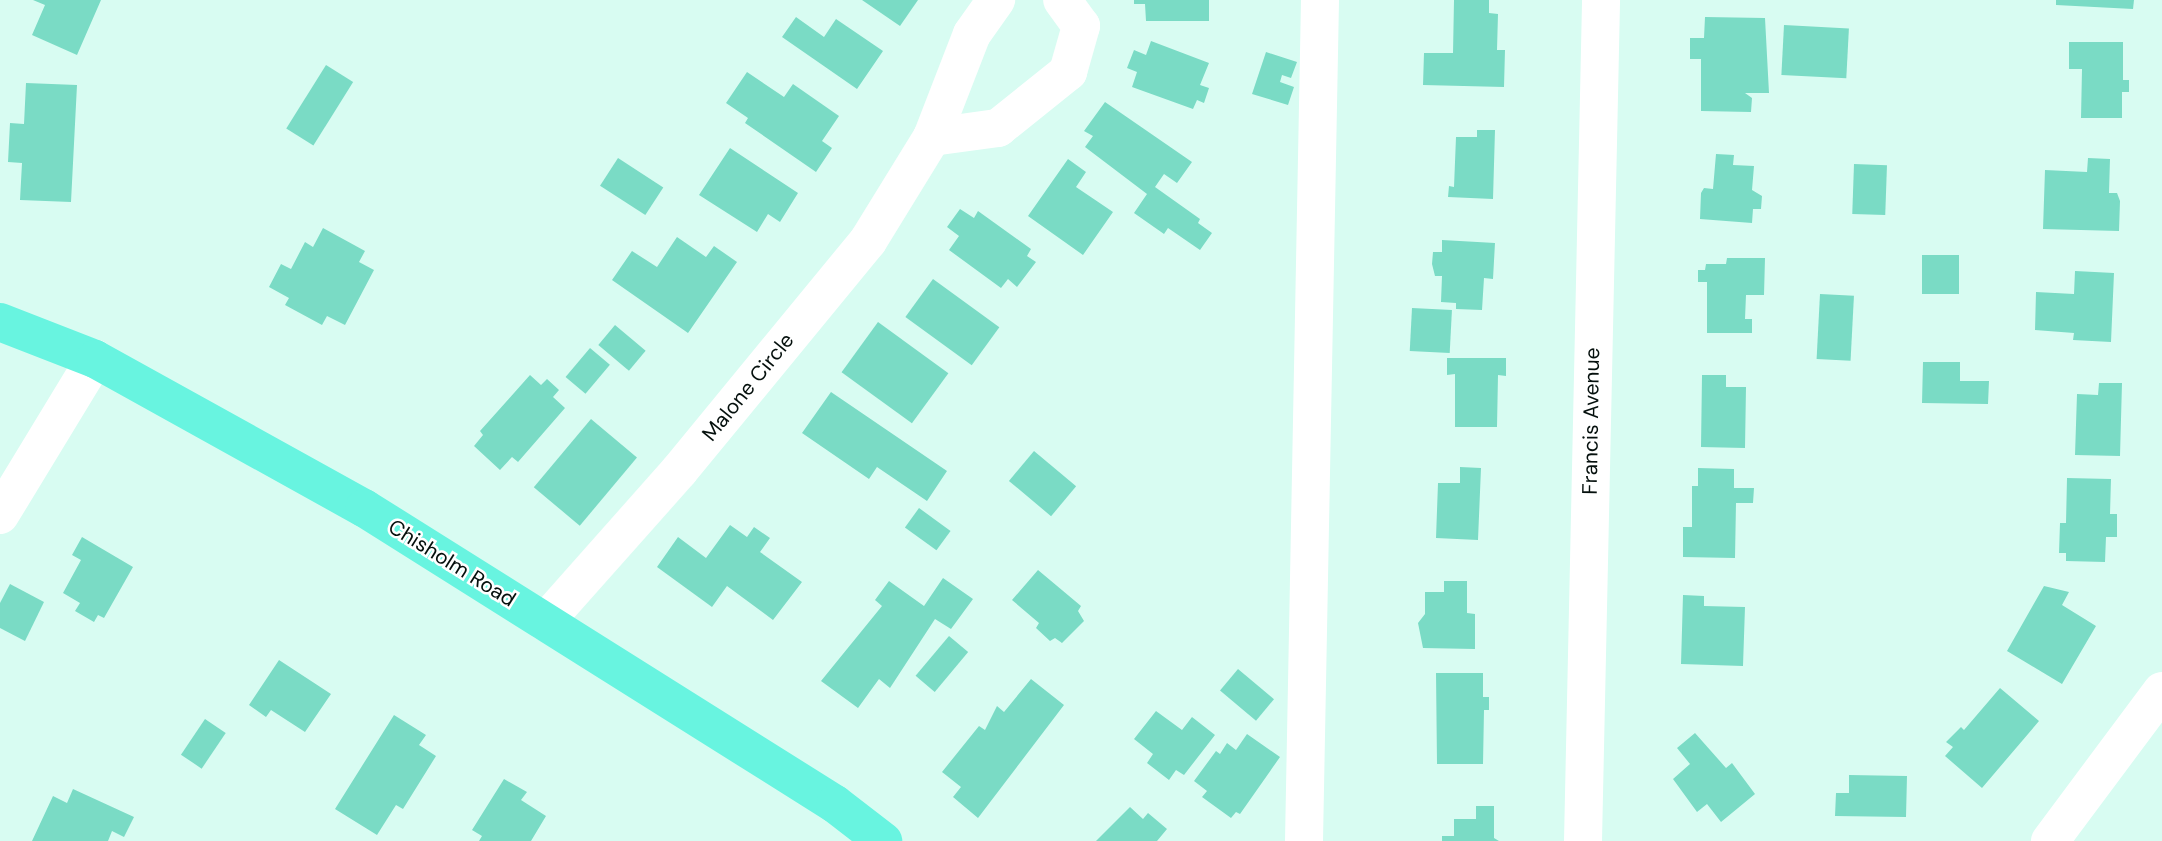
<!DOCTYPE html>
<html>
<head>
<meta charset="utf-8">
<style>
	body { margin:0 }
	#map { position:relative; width:2162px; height:841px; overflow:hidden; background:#d8fcf2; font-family:"DM Sans",sans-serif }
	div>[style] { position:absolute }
	.building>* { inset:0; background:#7adbc5; transform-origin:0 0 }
	.minor>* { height:38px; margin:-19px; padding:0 19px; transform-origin:19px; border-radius:19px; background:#fff }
	.major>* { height:38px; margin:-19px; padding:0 19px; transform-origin:19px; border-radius:19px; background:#68f4e0 }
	span { translate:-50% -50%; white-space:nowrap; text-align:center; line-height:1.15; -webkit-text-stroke:5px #fff; paint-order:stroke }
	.street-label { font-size:21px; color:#05100d }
</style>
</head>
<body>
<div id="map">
	<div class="building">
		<i style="clip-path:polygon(33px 0,101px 0,77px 55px,32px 35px,45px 5px)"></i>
		<i style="clip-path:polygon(862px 0,918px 0,900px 26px)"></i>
		<i style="clip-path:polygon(1134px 0,1209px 0,1209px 21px,1146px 21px,1145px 4px,1134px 4px)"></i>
		<i style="clip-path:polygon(1454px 0,1489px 0,1489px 13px,1498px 14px,1497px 50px,1505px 50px,1504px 87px,1423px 85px,1424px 53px,1453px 53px)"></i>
		<i style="clip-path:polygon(2056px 0,2134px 0,2133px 9px,2056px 5px)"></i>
		<i style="clip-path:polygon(796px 17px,824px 37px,836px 19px,883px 51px,857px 89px,782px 37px)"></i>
		<i style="clip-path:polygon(1705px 17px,1765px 18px,1769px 93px,1745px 93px,1752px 98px,1751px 112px,1701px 111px,1701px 59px,1690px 59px,1690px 38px,1704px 38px)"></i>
		<i style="left:1784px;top:25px;width:65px;height:50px;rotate:3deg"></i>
		<i style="clip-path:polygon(1151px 41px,1209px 63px,1200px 85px,1209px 88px,1204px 103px,1197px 100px,1193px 109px,1132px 87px,1137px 72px,1127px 68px,1134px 50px,1146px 55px)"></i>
		<i style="clip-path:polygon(2069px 42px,2123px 42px,2123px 80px,2129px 80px,2129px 92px,2122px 92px,2122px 118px,2081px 118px,2082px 69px,2069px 69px)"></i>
		<i style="clip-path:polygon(1266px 52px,1297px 62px,1291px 78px,1282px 75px,1280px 82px,1294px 87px,1288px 105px,1252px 94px)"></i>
		<i style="left:326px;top:65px;width:32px;height:75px;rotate:32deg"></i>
		<i style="clip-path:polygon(747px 72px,784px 97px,793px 84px,839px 116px,822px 141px,832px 148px,816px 172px,745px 123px,748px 118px,726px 103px)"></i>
		<i style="clip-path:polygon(26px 83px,77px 85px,71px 202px,20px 200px,22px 163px,8px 162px,10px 123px,24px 124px)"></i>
		<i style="clip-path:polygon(1105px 102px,1192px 162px,1177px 183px,1164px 174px,1155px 187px,1200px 219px,1198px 223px,1212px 233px,1200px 250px,1168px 228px,1164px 234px,1134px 213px,1147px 194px,1085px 147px,1093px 136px,1084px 131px)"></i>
		<i style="clip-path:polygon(1477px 130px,1495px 130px,1493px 199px,1448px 197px,1449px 186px,1454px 187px,1456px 137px,1477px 137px)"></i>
		<i style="clip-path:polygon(730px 148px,798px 193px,780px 222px,768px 214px,757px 232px,699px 195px)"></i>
		<i style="clip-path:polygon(1716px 154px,1734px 155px,1733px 165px,1754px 166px,1752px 190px,1762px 196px,1761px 209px,1753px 209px,1752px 223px,1700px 219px,1701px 193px,1704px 188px,1713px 189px)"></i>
		<i style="left:618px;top:158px;width:54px;height:33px;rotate:33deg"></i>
		<i style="clip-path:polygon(2088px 158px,2110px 159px,2109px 193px,2117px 193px,2120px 201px,2119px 231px,2043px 229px,2045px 170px,2087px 172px)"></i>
		<i style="clip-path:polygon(1068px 159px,1086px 172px,1076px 187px,1113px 212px,1083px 255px,1028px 216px)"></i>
		<i style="left:1854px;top:164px;width:33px;height:50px;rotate:2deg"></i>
		<i style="clip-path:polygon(960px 209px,974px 218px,978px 211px,1031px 249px,1027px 256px,1036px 262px,1017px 287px,1008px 279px,1001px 288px,949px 250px,959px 236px,947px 227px)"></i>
		<i style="clip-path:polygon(323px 228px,365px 251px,359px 262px,374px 270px,345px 325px,327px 316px,322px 325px,285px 305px,289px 298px,269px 287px,281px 264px,291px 269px,305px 242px,313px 247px)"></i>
		<i style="clip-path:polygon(677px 237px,706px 257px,714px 246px,737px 262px,688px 333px,612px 280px,632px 251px,657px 267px)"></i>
		<i style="clip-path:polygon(1442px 240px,1495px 243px,1493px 279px,1484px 278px,1482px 310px,1456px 309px,1456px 303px,1441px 302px,1442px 276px,1435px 276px,1432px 264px,1433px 252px,1442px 252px)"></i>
		<i style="left:1922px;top:255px;width:37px;height:39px"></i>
		<i style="clip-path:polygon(1727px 258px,1765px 258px,1764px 295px,1746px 295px,1745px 319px,1752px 319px,1752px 333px,1707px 333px,1707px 282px,1698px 282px,1698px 270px,1705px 270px,1706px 264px,1726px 264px)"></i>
		<i style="clip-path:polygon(2075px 271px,2114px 273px,2111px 342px,2073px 340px,2074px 333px,2035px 330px,2036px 292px,2074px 294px)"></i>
		<i style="left:933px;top:279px;width:82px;height:47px;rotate:36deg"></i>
		<i style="left:1820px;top:294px;width:34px;height:65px;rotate:3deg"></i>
		<i style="left:1412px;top:308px;width:40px;height:43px;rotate:3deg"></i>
		<i style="left:878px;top:322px;width:87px;height:62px;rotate:36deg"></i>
		<i style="left:615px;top:325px;width:40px;height:26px;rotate:40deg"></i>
		<i style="left:590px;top:348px;width:26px;height:38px;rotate:40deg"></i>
		<i style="clip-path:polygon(1447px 358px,1506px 358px,1506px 376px,1498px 375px,1497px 427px,1455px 427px,1455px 374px,1447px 375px)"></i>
		<i style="clip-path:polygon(1923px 362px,1960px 362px,1960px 381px,1989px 381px,1988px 404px,1922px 403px)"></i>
		<i style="clip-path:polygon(530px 375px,541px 385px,547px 379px,559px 390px,553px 397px,565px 408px,518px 462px,512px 457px,500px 470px,474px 446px,483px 435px,480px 431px)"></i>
		<i style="clip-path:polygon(1702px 375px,1726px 375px,1726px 387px,1746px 387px,1745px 448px,1701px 447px)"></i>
		<i style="clip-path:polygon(2099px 383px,2122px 383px,2120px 456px,2075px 455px,2077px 394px,2098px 395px)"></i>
		<i style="clip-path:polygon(831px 392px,947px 471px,927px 501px,877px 467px,869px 479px,802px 433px)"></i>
		<i style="left:591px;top:419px;width:60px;height:89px;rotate:40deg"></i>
		<i style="left:1034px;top:451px;width:55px;height:39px;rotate:40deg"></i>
		<i style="clip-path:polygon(1460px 467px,1481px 468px,1478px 540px,1436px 538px,1438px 483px,1460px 483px)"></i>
		<i style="clip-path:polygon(1698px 468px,1734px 469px,1734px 488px,1754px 488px,1753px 503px,1736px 503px,1735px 558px,1683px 557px,1683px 527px,1692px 527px,1692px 486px,1698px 486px)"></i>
		<i style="clip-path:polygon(2067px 478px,2111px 479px,2110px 514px,2117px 514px,2117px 537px,2106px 537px,2105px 562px,2066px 561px,2066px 553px,2059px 553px,2060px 523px,2066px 523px)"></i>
		<i style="left:919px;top:508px;width:39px;height:24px;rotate:36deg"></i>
		<i style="clip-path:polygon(730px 525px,747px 537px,754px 527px,770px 538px,760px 552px,802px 582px,773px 620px,727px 586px,712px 607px,657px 567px,678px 537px,706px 558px)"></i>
		<i style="clip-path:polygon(82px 537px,133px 567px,104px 618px,98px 615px,94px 622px,75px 611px,80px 603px,63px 593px,81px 560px,72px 555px)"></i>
		<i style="clip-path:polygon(1038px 570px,1081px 606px,1078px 611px,1084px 621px,1062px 643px,1055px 638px,1050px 641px,1036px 628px,1039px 623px,1012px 600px)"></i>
		<i style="clip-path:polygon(943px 578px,973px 599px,951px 629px,935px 619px,890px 688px,879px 679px,858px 708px,821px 681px,882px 606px,875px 600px,889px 581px,924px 606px)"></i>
		<i style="clip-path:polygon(1444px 581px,1467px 581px,1467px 613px,1475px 614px,1475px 649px,1423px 648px,1418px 623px,1425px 614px,1425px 592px,1444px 592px)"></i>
		<i style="clip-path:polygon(10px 584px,44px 602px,25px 641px,0 628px,0 603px)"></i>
		<i style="clip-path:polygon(2044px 586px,2069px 592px,2062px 605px,2096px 626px,2062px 684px,2007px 651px)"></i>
		<i style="clip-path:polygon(1683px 595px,1704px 596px,1704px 606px,1745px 607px,1743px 666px,1681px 664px)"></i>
		<i style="left:949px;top:636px;width:25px;height:52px;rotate:40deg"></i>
		<i style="clip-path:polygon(279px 660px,331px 694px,305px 732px,271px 710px,266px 717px,249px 705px)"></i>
		<i style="left:1238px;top:669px;width:47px;height:28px;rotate:40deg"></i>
		<i style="clip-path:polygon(1436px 673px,1483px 673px,1483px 697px,1489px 697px,1489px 710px,1484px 710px,1483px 764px,1437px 764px)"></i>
		<i style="clip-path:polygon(1031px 679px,1064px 705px,978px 818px,953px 797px,961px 787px,942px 772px,979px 726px,985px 730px,997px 706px,1004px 712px)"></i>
		<i style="clip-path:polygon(2000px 688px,2039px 721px,1982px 788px,1945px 756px,1953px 747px,1946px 742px,1961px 727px,1964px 730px)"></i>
		<i style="clip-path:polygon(1156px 711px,1182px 730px,1192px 717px,1215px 735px,1184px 775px,1176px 770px,1169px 780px,1147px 763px,1153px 754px,1134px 739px)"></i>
		<i style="clip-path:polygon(394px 715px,426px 735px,419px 745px,436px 756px,403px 809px,396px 805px,377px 835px,335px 809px)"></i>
		<i style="left:205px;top:719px;width:25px;height:43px;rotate:34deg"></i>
		<i style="clip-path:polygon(1695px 733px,1726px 768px,1732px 763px,1755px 794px,1721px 822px,1707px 804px,1697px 812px,1673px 779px,1690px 764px,1677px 748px)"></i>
		<i style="clip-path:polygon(1247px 734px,1280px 757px,1240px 814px,1236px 812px,1231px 818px,1202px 797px,1207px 791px,1194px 781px,1216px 751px,1220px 754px,1227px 743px,1236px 750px)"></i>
		<i style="clip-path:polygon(1849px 775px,1907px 776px,1906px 817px,1835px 816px,1836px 793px,1849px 793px)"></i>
		<i style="clip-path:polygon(504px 779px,527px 792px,521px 800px,546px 816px,531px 841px,479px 841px,482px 836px,472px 830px)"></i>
		<i style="clip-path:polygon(73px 789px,134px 817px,124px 837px,112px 831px,108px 841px,32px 841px,53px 796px,67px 803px)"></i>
		<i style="clip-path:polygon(1476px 806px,1494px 806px,1494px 838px,1499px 841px,1442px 841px,1442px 836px,1454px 836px,1454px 819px,1476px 819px)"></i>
		<i style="clip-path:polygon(1130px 807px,1143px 819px,1148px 813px,1167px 829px,1157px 841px,1096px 841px)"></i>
	</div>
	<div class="minor">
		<i style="left:932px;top:137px;width:110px;rotate:-68.8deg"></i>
		<i style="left:972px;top:34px;width:42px;rotate:-54.8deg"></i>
		<i style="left:0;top:515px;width:183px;rotate:-58.7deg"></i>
		<i style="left:545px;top:622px;width:202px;rotate:-48.4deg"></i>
		<i style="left:679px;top:471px;width:298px;rotate:-50.6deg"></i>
		<i style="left:868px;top:241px;width:122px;rotate:-58.4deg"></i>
		<i style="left:932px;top:137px;width:67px;rotate:-7.8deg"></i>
		<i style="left:998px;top:128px;width:90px;rotate:-38.7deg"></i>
		<i style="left:1068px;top:72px;width:48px;rotate:-74.2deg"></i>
		<i style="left:1081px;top:26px;width:32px;rotate:-126deg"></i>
		<i style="left:1304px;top:841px;width:841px;rotate:-88.91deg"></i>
		<i style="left:1583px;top:841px;width:841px;rotate:-88.77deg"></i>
		<i style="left:2050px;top:841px;width:187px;rotate:-53.3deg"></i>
	</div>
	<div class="major">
		<i style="left:0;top:322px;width:102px;rotate:21.3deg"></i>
		<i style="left:95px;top:359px;width:308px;rotate:29deg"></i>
		<i style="left:364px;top:508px;width:556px;rotate:32.15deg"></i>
		<i style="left:835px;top:804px;width:61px;rotate:37.6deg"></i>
	</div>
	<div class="street-label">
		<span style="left:748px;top:387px;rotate:-51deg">Malone Circle</span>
		<span style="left:1591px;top:421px;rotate:-89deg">Francis Avenue</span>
		<span style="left:452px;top:563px;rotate:32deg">Chisholm Road</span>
	</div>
</div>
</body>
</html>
